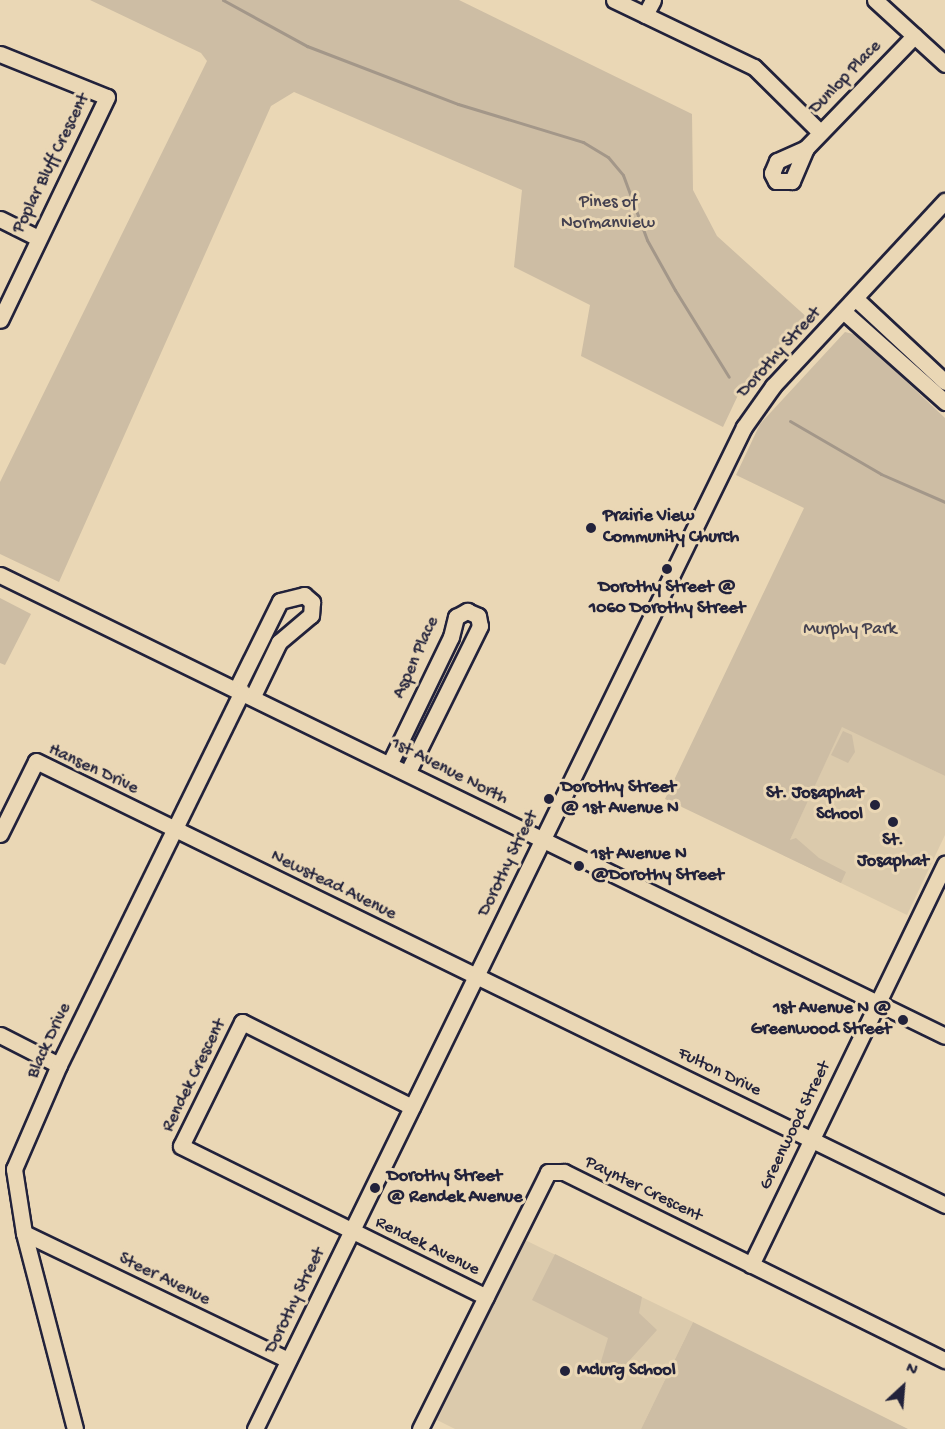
<!DOCTYPE html>
<html>
<head>
<meta charset="utf-8">
<style>
	body { margin:0 }
	#map { position:relative; width:945px; height:1429px; overflow:hidden; background:#ead7b5; font-family:"Gochi Hand",sans-serif }
	div>[style] { position:absolute }
	.built>* { inset:0; background:#dbcaac }
	.green>* { inset:0; background:#cdbda4 }
	.stream>* { height:3px; margin:-1.5px; padding:0 1.5px; transform-origin:1.5px; border-radius:1.5px; background:#a39789 }
	.roads { filter:drop-shadow(2px 0 #22223b) drop-shadow(-2px 0 #22223b) drop-shadow(0 2px #22223b) drop-shadow(0 -2px #22223b) }
	.minor>* { height:15px; margin:-7.5px; padding:0 7.5px; transform-origin:7.5px; border-radius:7.5px; background:#ead7b5 }
	.dots>* { width:16px; height:16px; translate:-50% -50%; box-sizing:border-box; border:3px solid #ead7b5; border-radius:50% }
	span { translate:-50% -50%; white-space:nowrap; text-align:center; line-height:1.15; -webkit-text-stroke:6px #ead7b5; paint-order:stroke }
	.street-label { font-size:18px; color:#22223b }
	.park-label { font-size:18px; color:#444150 }
	.poi-label { font-size:18px; color:#22223b; font-weight:700 }
	.left { translate:0 -50%; text-align:left }
	.right { translate:-100% -50%; text-align:right }
	.north { position:absolute; left:873px; top:1357px; width:60px; height:60px; -webkit-text-stroke:4px #ead7b5; paint-order:stroke; rotate:26deg; font-size:16px; font-weight:700; line-height:24px; text-align:center; color:#22223b }
	.north::after { content:''; display:block; margin:auto; width:21px; height:27px; background:#22223b; clip-path:polygon(50% 0,100% 100%,50% 72%,0 100%) }
</style>
</head>
<body>
<div id="map">
	<div class="built">
		<i style="clip-path:polygon(842px 726px,945px 776px,945px 835px,907px 915px,783px 855px)"></i>
		<i style="clip-path:polygon(525px 1240px,693px 1322px,641px 1429px,455px 1429px,437px 1420px)"></i>
	</div>
	<div class="green">
		<i style="clip-path:polygon(90px 0,459px 0,692px 114px,693px 190px,717px 236px,810px 320px,740px 391px,723px 427px,581px 356px,590px 305px,514px 267px,522px 190px,294px 92px,271px 106px,59px 582px,0 554px,0 482px,207px 61px,201px 53px)"></i>
		<i style="clip-path:polygon(845px 332px,857px 335px,945px 418px,945px 776px,842px 727px,790px 840px,796px 838px,819px 858px,846px 872px,841px 883px,665px 799px,804px 508px,736px 475px,760px 424px)"></i>
		<i style="clip-path:polygon(0 598px,31px 614px,5px 665px,0 663px)"></i>
		<i style="clip-path:polygon(843px 731px,852px 735px,855px 752px,848px 763px,831px 755px)"></i>
		<i style="clip-path:polygon(555px 1254px,642px 1297px,639px 1313px,657px 1330px,619px 1372px,600px 1365px,608px 1338px,532px 1300px)"></i>
		<i style="clip-path:polygon(693px 1322px,908px 1429px,641px 1429px)"></i>
	</div>
	<div class="stream">
		<i style="left:223px;top:0;width:96px;rotate:28.7deg"></i>
		<i style="left:307px;top:46px;width:162px;rotate:21deg"></i>
		<i style="left:458px;top:104px;width:131px;rotate:16.9deg"></i>
		<i style="left:583px;top:142px;width:29px;rotate:31deg"></i>
		<i style="left:608px;top:157px;width:23px;rotate:50deg"></i>
		<i style="left:623px;top:175px;width:69px;rotate:69.7deg"></i>
		<i style="left:647px;top:240px;width:57px;rotate:60.8deg"></i>
		<i style="left:675px;top:290px;width:102px;rotate:58.2deg"></i>
		<i style="left:790px;top:421px;width:105px;rotate:30.2deg"></i>
		<i style="left:881px;top:474px;width:70px;rotate:23.6deg"></i>
	</div>
	<div class="roads">
		<div class="minor">
			<i style="left:614px;top:0;width:155px;rotate:25.6deg"></i>
			<i style="left:754px;top:67px;width:93px;rotate:44.6deg"></i>
			<i style="left:875px;top:0;width:95px;rotate:42.4deg"></i>
			<i style="left:645px;top:15px;width:17px;rotate:-62deg"></i>
			<i style="left:0;top:54px;width:115px;rotate:21.9deg"></i>
			<i style="left:107px;top:97px;width:247px;rotate:115.6deg"></i>
			<i style="left:806px;top:148px;width:36px;rotate:113deg"></i>
			<i style="left:792px;top:181px;width:16px;rotate:180deg"></i>
			<i style="left:776px;top:181px;width:9px;rotate:-117deg"></i>
			<i style="left:772px;top:173px;width:13px;rotate:-67deg"></i>
			<i style="left:777px;top:161px;width:32px;rotate:-24deg"></i>
			<i style="left:806px;top:148px;width:156px;rotate:-46deg"></i>
			<i style="left:0;top:219px;width:42px;rotate:26.6deg"></i>
			<i style="left:855px;top:298px;width:123px;rotate:43deg"></i>
			<i style="left:843px;top:311px;width:137px;rotate:41.7deg"></i>
			<i style="left:0;top:575px;width:1051px;rotate:26deg"></i>
			<i style="left:237px;top:688px;width:97px;rotate:-63.7deg"></i>
			<i style="left:280px;top:601px;width:25px;rotate:-14deg"></i>
			<i style="left:304px;top:595px;width:11px;rotate:41deg"></i>
			<i style="left:312px;top:602px;width:13px;rotate:94deg"></i>
			<i style="left:311px;top:615px;width:42px;rotate:139.8deg"></i>
			<i style="left:279px;top:642px;width:60px;rotate:115.7deg"></i>
			<i style="left:390px;top:763px;width:140px;rotate:-64.2deg"></i>
			<i style="left:451px;top:637px;width:21px;rotate:-76deg"></i>
			<i style="left:456px;top:617px;width:13px;rotate:-29deg"></i>
			<i style="left:467px;top:611px;width:12px;rotate:24deg"></i>
			<i style="left:478px;top:616px;width:10px;rotate:79deg"></i>
			<i style="left:480px;top:626px;width:163px;rotate:116.3deg"></i>
			<i style="left:0;top:834px;width:81px;rotate:-63.7deg"></i>
			<i style="left:36px;top:761px;width:1012px;rotate:26.03deg"></i>
			<i style="left:0;top:1035px;width:66px;rotate:27deg"></i>
			<i style="left:412px;top:1107px;width:190px;rotate:-153.4deg"></i>
			<i style="left:242px;top:1022px;width:138px;rotate:116.2deg"></i>
			<i style="left:181px;top:1146px;width:340px;rotate:26.3deg"></i>
			<i style="left:24px;top:1233px;width:293px;rotate:25.7deg"></i>
			<i style="left:751px;top:1265px;width:446px;rotate:-64.2deg"></i>
			<i style="left:75px;top:1429px;width:203px;rotate:-104.6deg"></i>
			<i style="left:24px;top:1233px;width:65px;rotate:-98.9deg"></i>
			<i style="left:14px;top:1169px;width:113px;rotate:-66.6deg"></i>
			<i style="left:59px;top:1065px;width:416px;rotate:-63.9deg"></i>
			<i style="left:255px;top:1429px;width:1115px;rotate:-63.99deg"></i>
			<i style="left:744px;top:427px;width:50px;rotate:-54.7deg"></i>
			<i style="left:773px;top:386px;width:253px;rotate:-47.1deg"></i>
			<i style="left:420px;top:1429px;width:287px;rotate:-63.5deg"></i>
			<i style="left:548px;top:1172px;width:16px"></i>
			<i style="left:564px;top:1172px;width:425px;rotate:26.3deg"></i>
		</div>
	</div>
	<div class="dots">
		<i style="left:591px;top:528px;background:#22223b"></i>
		<i style="left:667px;top:569px;background:#22223b"></i>
		<i style="left:549px;top:799px;background:#22223b"></i>
		<i style="left:875px;top:805px;background:#22223b"></i>
		<i style="left:893px;top:822px;background:#22223b"></i>
		<i style="left:579px;top:866px;background:#22223b"></i>
		<i style="left:903px;top:1020px;background:#22223b"></i>
		<i style="left:375px;top:1188px;background:#22223b"></i>
		<i style="left:565px;top:1371px;background:#22223b"></i>
	</div>
	<div class="street-label">
		<span style="left:846px;top:78px;rotate:-46deg">Dunlop Place</span>
		<span style="left:52px;top:164px;rotate:-64deg">Poplar Bluff Crescent</span>
		<span style="left:780px;top:353px;rotate:-48deg">Dorothy Street</span>
		<span style="left:417px;top:658px;rotate:-66deg">Aspen Place</span>
		<span style="left:93px;top:770px;rotate:25deg">Hansen Drive</span>
		<span style="left:449px;top:772px;rotate:27deg">1st Avenue North</span>
		<span style="left:509px;top:864px;rotate:-64deg">Dorothy Street</span>
		<span style="left:333px;top:886px;rotate:26deg">Newstead Avenue</span>
		<span style="left:50px;top:1041px;rotate:-65deg">Black Drive</span>
		<span style="left:719px;top:1073px;rotate:26deg">Fulton Drive</span>
		<span style="left:195px;top:1076px;rotate:-64deg">Rendek Crescent</span>
		<span style="left:796px;top:1126px;rotate:-64deg">Greenwood Street</span>
		<span style="left:643px;top:1190px;rotate:26deg">Paynter Crescent</span>
		<span style="left:427px;top:1247px;rotate:26deg">Rendek Avenue</span>
		<span style="left:164px;top:1280px;rotate:26deg">Steer Avenue</span>
		<span style="left:296px;top:1301px;rotate:-64deg">Dorothy Street</span>
	</div>
	<div class="park-label">
		<span style="left:608px;top:214px">Pines of<br>Normanview</span>
		<span style="left:850px;top:630px">Murphy Park</span>
	</div>
	<div class="poi-label">
		<span class="left" style="left:603px;top:528px">Prairie View<br>Community Church</span>
		<span style="left:667px;top:599px">Dorothy Street @<br>1060 Dorothy Street</span>
		<span class="left" style="left:561px;top:799px">Dorothy Street<br>@ 1st Avenue N</span>
		<span class="right" style="left:863px;top:805px">St. Josaphat<br>School</span>
		<span style="left:893px;top:852px">St.<br>Josaphat</span>
		<span class="left" style="left:591px;top:866px">1st Avenue N<br>@Dorothy Street</span>
		<span class="right" style="left:891px;top:1020px">1st Avenue N @<br>Greenwood Street</span>
		<span class="left" style="left:387px;top:1188px">Dorothy Street<br>@ Rendek Avenue</span>
		<span class="left" style="left:577px;top:1371px">Mclurg School</span>
	</div>
	<div class="north">N</div>
</div>
</body>
</html>
